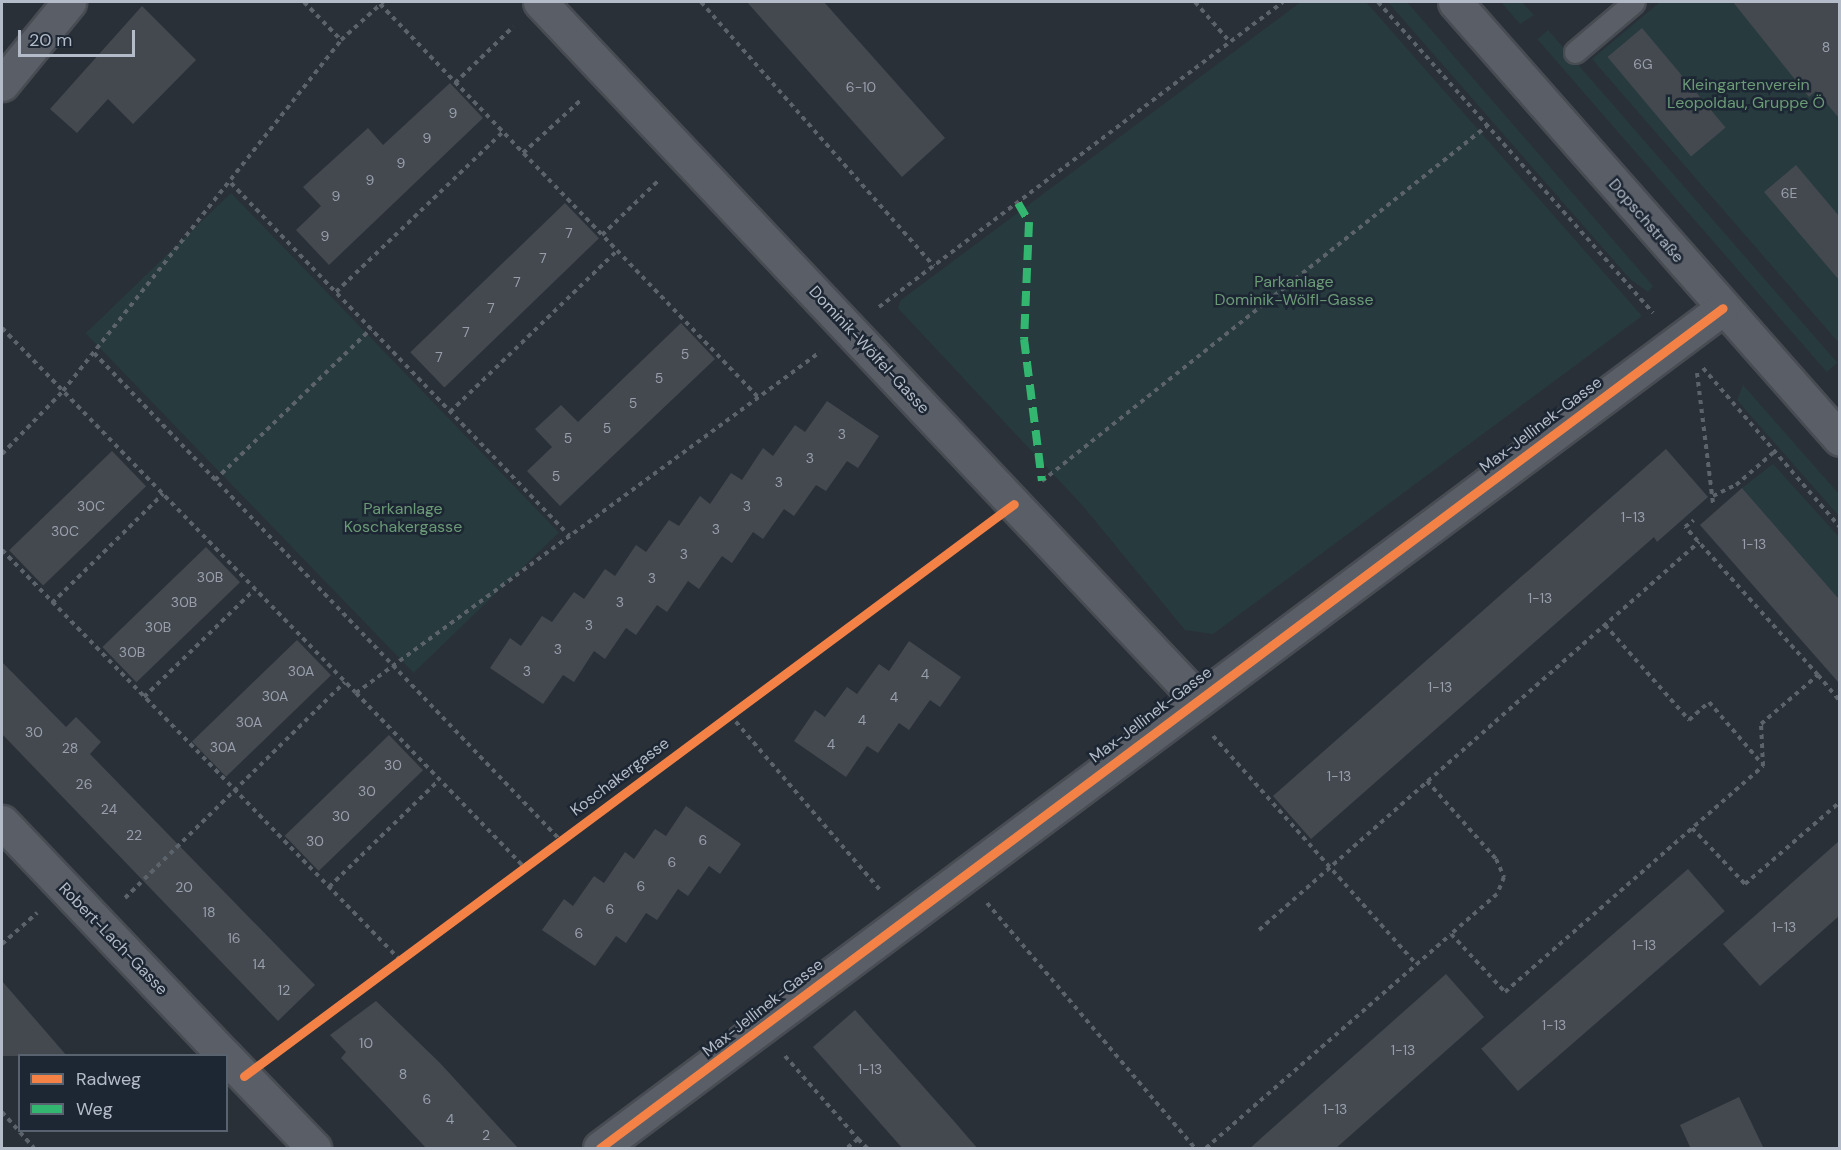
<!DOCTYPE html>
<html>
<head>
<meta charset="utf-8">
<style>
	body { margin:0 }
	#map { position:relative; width:1841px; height:1150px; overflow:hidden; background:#2a3038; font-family:"DM Sans",sans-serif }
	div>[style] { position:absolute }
	.green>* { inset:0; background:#273a3e; transform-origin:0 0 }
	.building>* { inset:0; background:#444950; transform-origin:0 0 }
	.path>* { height:4px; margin-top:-2px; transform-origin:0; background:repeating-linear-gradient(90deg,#5d636a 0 4.5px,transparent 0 9px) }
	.roads { filter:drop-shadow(2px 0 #484c53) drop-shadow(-2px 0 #484c53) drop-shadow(0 2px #484c53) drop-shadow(0 -2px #484c53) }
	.service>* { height:21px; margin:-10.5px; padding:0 10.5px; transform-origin:10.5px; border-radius:10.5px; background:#5a5e66 }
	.minor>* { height:33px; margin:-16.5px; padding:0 16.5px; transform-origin:16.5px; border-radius:16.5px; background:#5a5e66 }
	.quiet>* { height:8px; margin-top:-4px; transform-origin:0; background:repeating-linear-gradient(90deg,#33b770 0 15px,transparent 0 23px) }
	.cycleway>* { height:9px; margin:-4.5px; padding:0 4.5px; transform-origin:4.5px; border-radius:4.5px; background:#f48246 }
	span { translate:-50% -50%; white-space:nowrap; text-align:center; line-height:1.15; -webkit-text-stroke:5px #1d2633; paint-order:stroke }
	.number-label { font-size:14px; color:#989fab }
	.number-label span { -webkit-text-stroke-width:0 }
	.park-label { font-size:16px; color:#6b9a76 }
	.street-label { font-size:16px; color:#b4bcc9 }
	.frame { position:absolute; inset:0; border:3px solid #b4bcc9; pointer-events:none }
	.legend { position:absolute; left:18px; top:1054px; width:210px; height:78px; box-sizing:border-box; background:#1d2633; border:2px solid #59626f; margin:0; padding:8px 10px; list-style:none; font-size:18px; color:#b4bcc9 }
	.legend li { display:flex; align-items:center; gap:12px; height:30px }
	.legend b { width:30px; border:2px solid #59626f }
	.scale { position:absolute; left:18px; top:30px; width:117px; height:27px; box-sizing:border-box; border:3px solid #b4bcc9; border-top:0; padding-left:8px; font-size:18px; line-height:21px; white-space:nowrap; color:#b4bcc9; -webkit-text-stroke:4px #1d2633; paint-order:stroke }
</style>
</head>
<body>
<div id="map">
	<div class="green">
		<i style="clip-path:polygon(1301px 2px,1366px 2px,1642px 316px,1213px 634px,1185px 630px,1083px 506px,898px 308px,901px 300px)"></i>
		<i style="clip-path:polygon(1388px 2px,1407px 2px,1653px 286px,1648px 292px,1630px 279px)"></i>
		<i style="clip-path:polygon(1501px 2px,1522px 2px,1534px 15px,1520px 24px)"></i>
		<i style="clip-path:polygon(1660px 2px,1839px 2px,1839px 343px,1592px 59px)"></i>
		<i style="left:1548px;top:30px;width:441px;height:14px;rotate:49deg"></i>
		<i style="left:231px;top:193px;width:472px;height:202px;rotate:46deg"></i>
		<i style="clip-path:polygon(1743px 385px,1839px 494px,1839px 516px,1737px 400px)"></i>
		<i style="clip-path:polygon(1773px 464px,1839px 537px,1839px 599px,1742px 488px)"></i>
	</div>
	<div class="building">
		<i style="clip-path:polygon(747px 2px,824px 2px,945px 138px,902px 177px)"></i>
		<i style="clip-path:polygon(1733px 2px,1839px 2px,1839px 118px,1816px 91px,1809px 97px)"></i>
		<i style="clip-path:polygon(142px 6px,196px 60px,133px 124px,108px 99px,77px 133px,50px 109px)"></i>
		<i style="left:1642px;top:28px;width:130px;height:45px;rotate:50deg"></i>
		<i style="clip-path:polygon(450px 83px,483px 118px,329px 265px,296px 230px,321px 206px,303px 187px,368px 128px,383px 145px)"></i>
		<i style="clip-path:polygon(1796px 165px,1839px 216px,1839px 280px,1764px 192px)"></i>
		<i style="left:565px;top:203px;width:49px;height:215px;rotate:46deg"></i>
		<i style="clip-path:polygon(681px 323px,715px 359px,560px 506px,527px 471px,552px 447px,535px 429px,561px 405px,578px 422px)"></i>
		<i style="clip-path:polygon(827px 401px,879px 436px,858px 468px,847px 461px,826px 491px,816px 485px,794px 516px,784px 509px,763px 539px,753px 532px,732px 563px,722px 556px,699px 589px,688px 581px,667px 612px,657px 605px,636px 635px,626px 628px,605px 659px,594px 651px,574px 682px,563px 675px,543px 704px,490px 668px,510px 638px,521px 646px,542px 616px,552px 622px,574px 592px,584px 599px,605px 569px,615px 576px,636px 545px,646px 552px,669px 520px,679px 526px,700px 496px,710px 504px,731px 473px,742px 480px,763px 448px,773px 456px,795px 425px,805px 432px)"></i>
		<i style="clip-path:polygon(1666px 449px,1708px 497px,1657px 542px,1654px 537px,1311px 839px,1273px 796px)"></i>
		<i style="left:112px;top:451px;width:49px;height:143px;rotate:46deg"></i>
		<i style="clip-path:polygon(1742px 488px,1839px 599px,1839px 683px,1700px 525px)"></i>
		<i style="left:206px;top:547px;width:49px;height:144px;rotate:46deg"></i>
		<i style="left:297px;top:640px;width:49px;height:146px;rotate:46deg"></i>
		<i style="clip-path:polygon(909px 641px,961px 677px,940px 707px,930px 700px,909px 730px,899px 723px,878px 753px,867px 746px,846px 777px,794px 741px,815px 710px,825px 717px,847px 687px,857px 694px,879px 664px,889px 671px)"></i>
		<i style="clip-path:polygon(2px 662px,66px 727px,76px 717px,101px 742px,90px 754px,315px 985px,278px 1021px,2px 734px)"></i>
		<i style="left:389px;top:735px;width:49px;height:145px;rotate:46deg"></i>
		<i style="clip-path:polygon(686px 806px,741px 844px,720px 874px,709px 866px,688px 896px,678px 889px,657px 920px,646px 913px,626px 943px,616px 936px,595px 966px,542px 930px,564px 899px,573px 906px,594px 876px,604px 883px,625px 852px,634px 859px,655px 829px,666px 836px)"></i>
		<i style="clip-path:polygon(1839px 841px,1839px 916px,1760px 986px,1723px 944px)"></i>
		<i style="left:1688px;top:869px;width:56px;height:274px;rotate:49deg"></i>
		<i style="clip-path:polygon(1446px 974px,1484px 1017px,1335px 1149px,1249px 1149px)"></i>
		<i style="clip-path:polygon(2px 981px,67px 1056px,2px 1056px)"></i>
		<i style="clip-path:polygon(376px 1001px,440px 1063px,519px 1149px,427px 1149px,381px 1100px,341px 1058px,346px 1052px,330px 1035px)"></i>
		<i style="clip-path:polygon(855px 1010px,953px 1120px,978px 1149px,903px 1149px,813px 1047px)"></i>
		<i style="clip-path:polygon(1739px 1097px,1764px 1149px,1691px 1149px,1680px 1125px)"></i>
	</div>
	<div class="path">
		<i style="left:304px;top:2px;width:53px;rotate:45.8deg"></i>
		<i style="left:701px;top:2px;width:352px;rotate:48.6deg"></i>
		<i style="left:1195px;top:2px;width:53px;rotate:48.8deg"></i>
		<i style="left:1378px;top:2px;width:415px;rotate:48.5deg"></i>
		<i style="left:380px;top:4px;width:545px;rotate:46.11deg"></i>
		<i style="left:455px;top:83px;width:81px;rotate:-44deg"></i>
		<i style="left:523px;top:153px;width:80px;rotate:-42.5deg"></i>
		<i style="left:231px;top:183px;width:489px;rotate:46.2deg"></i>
		<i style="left:602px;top:235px;width:78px;rotate:-44deg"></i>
		<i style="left:336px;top:292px;width:231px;rotate:-43.8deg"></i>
		<i style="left:879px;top:307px;width:506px;rotate:-37.05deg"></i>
		<i style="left:2px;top:328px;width:508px;rotate:45.88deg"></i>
		<i style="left:356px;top:693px;width:576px;rotate:-36.31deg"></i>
		<i style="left:94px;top:353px;width:674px;rotate:46.26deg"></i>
		<i style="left:1703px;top:368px;width:210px;rotate:49.3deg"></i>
		<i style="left:1697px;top:373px;width:131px;rotate:83deg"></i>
		<i style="left:450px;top:412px;width:232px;rotate:-44deg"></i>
		<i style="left:2px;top:454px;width:88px;rotate:-45.9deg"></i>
		<i style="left:63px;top:391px;width:448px;rotate:-51.6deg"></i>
		<i style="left:341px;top:40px;width:57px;rotate:-42.1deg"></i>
		<i style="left:215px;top:480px;width:217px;rotate:-44.1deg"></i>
		<i style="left:1042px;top:481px;width:569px;rotate:-38.58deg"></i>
		<i style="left:1713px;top:496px;width:25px;rotate:-26deg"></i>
		<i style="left:1736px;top:485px;width:50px;rotate:-41deg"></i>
		<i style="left:2px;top:550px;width:571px;rotate:45.85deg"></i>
		<i style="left:52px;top:603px;width:156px;rotate:-44.5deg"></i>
		<i style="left:1605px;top:625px;width:127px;rotate:48.5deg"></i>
		<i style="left:1689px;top:720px;width:27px;rotate:-42deg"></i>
		<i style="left:1709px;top:702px;width:83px;rotate:49.4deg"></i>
		<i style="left:1818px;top:675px;width:34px;rotate:50deg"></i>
		<i style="left:356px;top:693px;width:242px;rotate:46deg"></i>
		<i style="left:144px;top:697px;width:155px;rotate:-44.2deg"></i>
		<i style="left:730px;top:715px;width:232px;rotate:49.4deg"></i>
		<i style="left:1213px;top:736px;width:305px;rotate:48.3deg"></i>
		<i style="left:1427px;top:781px;width:104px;rotate:48.5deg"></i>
		<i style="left:1496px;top:859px;width:20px;rotate:66deg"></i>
		<i style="left:1504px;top:877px;width:18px;rotate:112deg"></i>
		<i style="left:1497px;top:894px;width:61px;rotate:139deg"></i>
		<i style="left:1692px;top:828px;width:77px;rotate:46.6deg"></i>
		<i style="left:1745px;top:884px;width:125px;rotate:-40.8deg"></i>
		<i style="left:329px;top:887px;width:153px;rotate:-44.2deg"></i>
		<i style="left:125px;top:898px;width:308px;rotate:-44.5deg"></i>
		<i style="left:987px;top:903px;width:321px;rotate:49.7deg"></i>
		<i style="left:1259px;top:930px;width:587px;rotate:-41.41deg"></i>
		<i style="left:2px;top:944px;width:47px;rotate:-41.5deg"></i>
		<i style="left:785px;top:1056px;width:111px;rotate:48.7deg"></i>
		<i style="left:858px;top:1139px;width:14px;rotate:141deg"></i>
		<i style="left:2px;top:1112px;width:48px;rotate:48.4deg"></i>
		<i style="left:858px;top:1139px;width:13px;rotate:45deg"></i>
		<i style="left:1206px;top:1148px;width:325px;rotate:-41.1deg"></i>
		<i style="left:1451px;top:934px;width:79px;rotate:47deg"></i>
		<i style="left:1505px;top:992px;width:343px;rotate:-41.2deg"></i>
		<i style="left:1763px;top:766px;width:42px;rotate:-92.7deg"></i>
		<i style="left:1761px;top:724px;width:75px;rotate:-40.7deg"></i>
		<i style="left:1818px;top:675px;width:199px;rotate:-131.9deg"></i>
		<i style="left:1685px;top:527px;width:11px;rotate:-38deg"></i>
	</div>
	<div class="roads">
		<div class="service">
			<i style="left:1575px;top:52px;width:77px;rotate:-40.3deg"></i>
		</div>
		<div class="minor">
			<i style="left:540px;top:2px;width:959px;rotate:46.65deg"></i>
			<i style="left:1455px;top:2px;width:582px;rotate:48.62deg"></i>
			<i style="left:2px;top:84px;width:106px;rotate:-50.7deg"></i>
			<i style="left:2px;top:822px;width:323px;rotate:46.4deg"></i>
			<i style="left:226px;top:1057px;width:127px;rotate:46deg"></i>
			<i style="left:600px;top:1148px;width:1402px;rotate:-36.8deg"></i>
		</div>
	</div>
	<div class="quiet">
		<i style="left:1018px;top:203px;width:22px;rotate:60deg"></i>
		<i style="left:1029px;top:222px;width:117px;rotate:92.4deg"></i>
		<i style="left:1024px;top:339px;width:143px;rotate:82.8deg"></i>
	</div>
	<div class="cycleway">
		<i style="left:244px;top:1076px;width:959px;rotate:-36.61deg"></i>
		<i style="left:600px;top:1148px;width:1402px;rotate:-36.8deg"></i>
	</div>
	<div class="number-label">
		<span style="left:1826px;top:47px">8</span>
		<span style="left:1643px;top:64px">6G</span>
		<span style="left:861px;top:87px">6-10</span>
		<span style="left:453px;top:113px">9</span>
		<span style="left:427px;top:138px">9</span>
		<span style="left:401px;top:163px">9</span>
		<span style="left:370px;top:180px">9</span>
		<span style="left:1789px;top:193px">6E</span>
		<span style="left:336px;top:196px">9</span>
		<span style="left:569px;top:233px">7</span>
		<span style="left:325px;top:236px">9</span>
		<span style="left:543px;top:258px">7</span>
		<span style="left:517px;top:282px">7</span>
		<span style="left:491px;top:308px">7</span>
		<span style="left:466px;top:332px">7</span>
		<span style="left:685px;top:354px">5</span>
		<span style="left:439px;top:357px">7</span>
		<span style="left:659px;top:378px">5</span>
		<span style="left:633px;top:403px">5</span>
		<span style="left:607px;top:428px">5</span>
		<span style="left:842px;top:434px">3</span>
		<span style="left:568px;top:438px">5</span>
		<span style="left:810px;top:458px">3</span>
		<span style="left:556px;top:476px">5</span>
		<span style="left:779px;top:482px">3</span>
		<span style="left:91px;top:506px">30C</span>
		<span style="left:747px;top:506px">3</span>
		<span style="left:1633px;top:517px">1-13</span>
		<span style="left:716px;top:529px">3</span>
		<span style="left:65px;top:531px">30C</span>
		<span style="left:1754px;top:544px">1-13</span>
		<span style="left:684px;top:554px">3</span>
		<span style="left:210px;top:577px">30B</span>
		<span style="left:652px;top:578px">3</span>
		<span style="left:1540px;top:598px">1-13</span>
		<span style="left:184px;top:602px">30B</span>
		<span style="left:620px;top:602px">3</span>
		<span style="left:589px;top:625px">3</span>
		<span style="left:158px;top:627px">30B</span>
		<span style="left:558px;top:649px">3</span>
		<span style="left:132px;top:652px">30B</span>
		<span style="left:301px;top:671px">30A</span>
		<span style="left:527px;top:671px">3</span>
		<span style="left:925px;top:674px">4</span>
		<span style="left:1440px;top:687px">1-13</span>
		<span style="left:275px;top:696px">30A</span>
		<span style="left:894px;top:697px">4</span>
		<span style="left:862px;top:720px">4</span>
		<span style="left:249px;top:722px">30A</span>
		<span style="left:34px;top:732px">30</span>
		<span style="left:831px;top:744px">4</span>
		<span style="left:223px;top:747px">30A</span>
		<span style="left:70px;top:748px">28</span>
		<span style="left:393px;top:765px">30</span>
		<span style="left:1339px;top:776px">1-13</span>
		<span style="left:84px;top:784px">26</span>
		<span style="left:367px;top:791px">30</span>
		<span style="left:109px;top:809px">24</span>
		<span style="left:341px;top:816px">30</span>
		<span style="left:134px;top:835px">22</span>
		<span style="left:703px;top:840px">6</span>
		<span style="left:315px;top:841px">30</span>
		<span style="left:672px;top:862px">6</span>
		<span style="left:641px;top:886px">6</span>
		<span style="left:184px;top:887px">20</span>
		<span style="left:610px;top:909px">6</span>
		<span style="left:209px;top:912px">18</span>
		<span style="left:1784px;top:927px">1-13</span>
		<span style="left:579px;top:933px">6</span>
		<span style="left:234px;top:938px">16</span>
		<span style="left:1644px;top:945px">1-13</span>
		<span style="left:259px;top:964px">14</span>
		<span style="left:284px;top:990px">12</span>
		<span style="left:1554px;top:1025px">1-13</span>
		<span style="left:366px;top:1043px">10</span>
		<span style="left:1403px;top:1050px">1-13</span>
		<span style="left:870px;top:1069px">1-13</span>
		<span style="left:403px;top:1074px">8</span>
		<span style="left:427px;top:1099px">6</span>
		<span style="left:1335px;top:1109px">1-13</span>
		<span style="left:450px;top:1119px">4</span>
		<span style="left:486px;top:1135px">2</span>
	</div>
	<div class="park-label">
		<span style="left:1746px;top:94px">Kleingartenverein<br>Leopoldau, Gruppe Ö</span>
		<span style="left:1294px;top:291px">Parkanlage<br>Dominik-Wölfl-Gasse</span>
		<span style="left:403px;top:518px">Parkanlage<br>Koschakergasse</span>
	</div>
	<div class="street-label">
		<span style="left:1646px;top:221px;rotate:49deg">Dopschstraße</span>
		<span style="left:869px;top:350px;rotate:47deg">Dominik-Wölfel-Gasse</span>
		<span style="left:1541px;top:425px;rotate:-37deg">Max-Jellinek-Gasse</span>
		<span style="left:1151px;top:715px;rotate:-37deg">Max-Jellinek-Gasse</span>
		<span style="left:620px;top:777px;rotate:-37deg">Koschakergasse</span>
		<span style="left:113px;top:939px;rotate:46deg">Robert-Lach-Gasse</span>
		<span style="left:763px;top:1008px;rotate:-38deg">Max-Jellinek-Gasse</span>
	</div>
	<div class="frame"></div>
	<ul class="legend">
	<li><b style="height:8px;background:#f48246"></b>Radweg</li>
	<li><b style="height:8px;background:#33b770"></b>Weg</li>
	</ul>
	<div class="scale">20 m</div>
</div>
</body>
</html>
